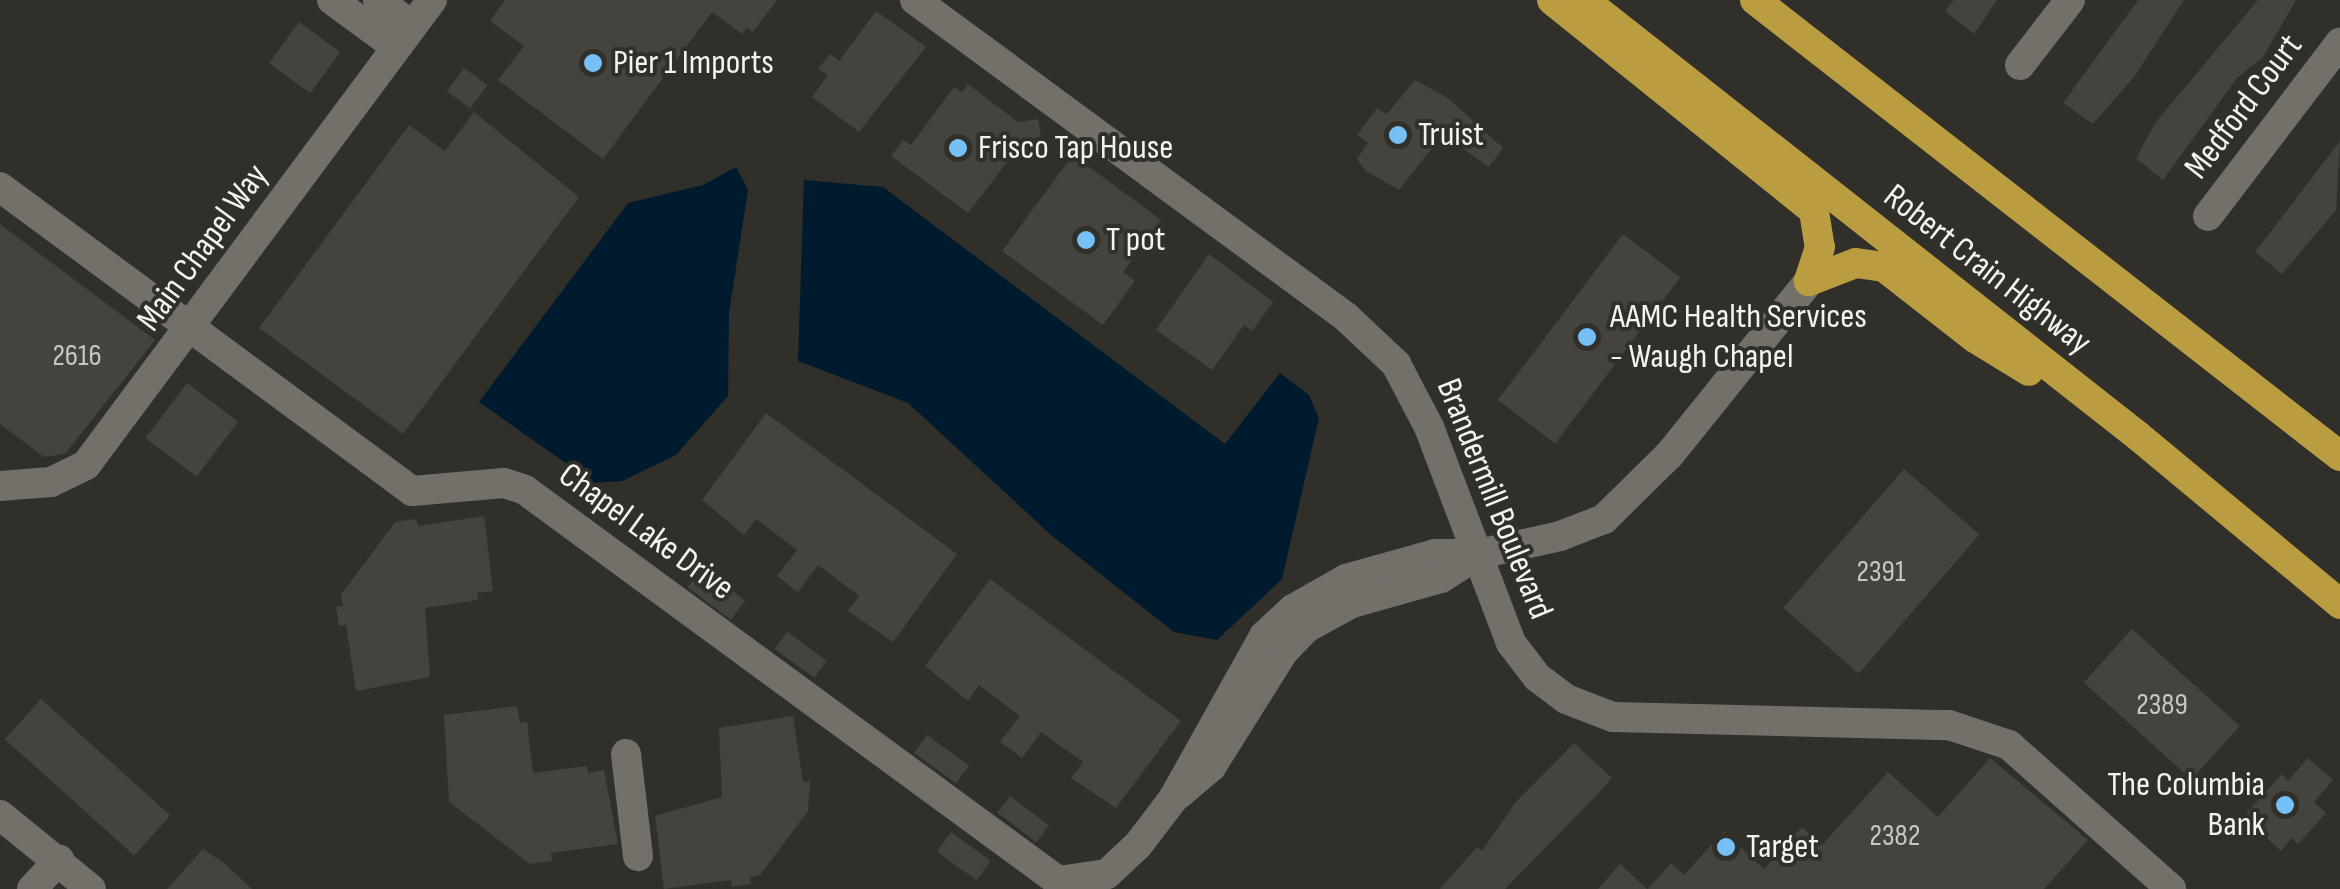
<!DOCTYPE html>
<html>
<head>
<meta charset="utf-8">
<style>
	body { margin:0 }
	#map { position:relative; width:2340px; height:889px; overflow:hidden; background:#312f29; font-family:"Sofia Sans Condensed",sans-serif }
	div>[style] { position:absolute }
	.water>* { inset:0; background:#001a2e }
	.building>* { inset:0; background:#45433d; transform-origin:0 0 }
	.minor>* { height:30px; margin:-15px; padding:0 15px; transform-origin:15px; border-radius:15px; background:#73706a }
	.highway>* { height:30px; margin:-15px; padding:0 15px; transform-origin:15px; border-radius:15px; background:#ba9c41 }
	.dots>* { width:28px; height:28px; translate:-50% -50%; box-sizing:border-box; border:5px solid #312f29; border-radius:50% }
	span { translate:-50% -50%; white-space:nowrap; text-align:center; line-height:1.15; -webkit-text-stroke:8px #312f29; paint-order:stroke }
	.number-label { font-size:30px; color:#c9c7c2 }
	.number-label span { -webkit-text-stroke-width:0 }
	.poi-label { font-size:35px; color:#f5f3ef }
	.left { translate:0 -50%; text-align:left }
	.right { translate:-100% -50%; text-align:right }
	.street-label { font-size:35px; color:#f5f3ef }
</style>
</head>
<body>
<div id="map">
	<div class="water">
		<i style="clip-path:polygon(736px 167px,748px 190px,729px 313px,728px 396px,676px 455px,622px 481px,594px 483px,479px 402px,628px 203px,703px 185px)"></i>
		<i style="clip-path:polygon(804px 180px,883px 187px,1225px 444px,1280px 373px,1309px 395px,1319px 418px,1282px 579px,1217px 640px,1174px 632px,1051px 535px,908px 403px,798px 361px)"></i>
	</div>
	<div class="building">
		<i style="clip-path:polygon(505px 0,777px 0,753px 32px,747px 28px,742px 34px,712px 12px,603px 159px,498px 80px,524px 46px,490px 21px)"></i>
		<i style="clip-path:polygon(1954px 0,1997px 0,1974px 34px,1945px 11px)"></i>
		<i style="clip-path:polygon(2138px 0,2184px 0,2134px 77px,2093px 124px,2063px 103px)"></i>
		<i style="clip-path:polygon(2258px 0,2296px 0,2263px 57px,2237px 78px,2163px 180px,2136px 158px,2156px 122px)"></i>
		<i style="clip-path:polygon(876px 11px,926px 47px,859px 132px,812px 97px,828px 75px,818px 69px,830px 54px,839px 61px)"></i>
		<i style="left:299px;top:22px;width:51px;height:51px;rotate:36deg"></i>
		<i style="left:464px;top:68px;width:29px;height:29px;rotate:36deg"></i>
		<i style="clip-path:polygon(1415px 80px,1448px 98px,1503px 148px,1489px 167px,1443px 134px,1399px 190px,1366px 171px,1357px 159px,1368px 143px,1357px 135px,1377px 108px,1387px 114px)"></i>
		<i style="clip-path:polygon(968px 84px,1018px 122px,1038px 119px,1041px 137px,1025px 139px,968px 213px,891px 156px,903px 140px,911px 145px,954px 87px,962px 92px)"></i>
		<i style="clip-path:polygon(474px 112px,579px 197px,403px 434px,259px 328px,409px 125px,445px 151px)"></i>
		<i style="clip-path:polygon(2340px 141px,2336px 210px,2282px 274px,2255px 252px)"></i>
		<i style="clip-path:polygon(1073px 155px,1161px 220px,1123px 272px,1135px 281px,1103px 325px,1002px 251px)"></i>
		<i style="clip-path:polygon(0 224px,155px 340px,65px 454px,44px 457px,0 424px)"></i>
		<i style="left:1623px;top:234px;width:72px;height:208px;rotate:37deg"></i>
		<i style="clip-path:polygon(1209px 254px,1273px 302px,1252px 331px,1244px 325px,1212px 370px,1156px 330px)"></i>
		<i style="left:187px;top:383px;width:64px;height:69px;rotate:37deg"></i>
		<i style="clip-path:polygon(766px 413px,957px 554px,893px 642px,848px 611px,859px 596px,818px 565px,798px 592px,777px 576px,797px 550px,756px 519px,744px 535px,702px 500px)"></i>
		<i style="left:1904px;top:469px;width:100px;height:184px;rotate:41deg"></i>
		<i style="clip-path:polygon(484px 516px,493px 591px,477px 593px,478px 600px,425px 608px,430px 677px,356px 691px,346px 625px,339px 626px,336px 607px,343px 606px,341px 595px,395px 522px,416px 519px,418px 526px)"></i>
		<i style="left:702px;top:568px;width:54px;height:24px;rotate:37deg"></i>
		<i style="clip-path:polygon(990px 579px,1181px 721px,1116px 808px,1071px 778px,1083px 762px,1041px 732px,1022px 758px,1000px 742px,1020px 716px,979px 685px,968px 701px,925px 666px)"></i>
		<i style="left:2132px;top:629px;width:145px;height:72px;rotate:42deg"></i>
		<i style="left:787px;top:632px;width:49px;height:21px;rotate:36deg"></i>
		<i style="left:41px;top:699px;width:174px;height:54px;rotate:42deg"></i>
		<i style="clip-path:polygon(517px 706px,520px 723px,527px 722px,533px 773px,587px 766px,588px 773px,604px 770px,618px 844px,551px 853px,552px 861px,530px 864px,449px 802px,444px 715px)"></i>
		<i style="clip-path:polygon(793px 716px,803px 782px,810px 781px,808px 811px,760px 875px,750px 877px,751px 884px,732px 887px,731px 880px,664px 889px,655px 816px,722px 797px,719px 728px)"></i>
		<i style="left:927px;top:735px;width:52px;height:22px;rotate:36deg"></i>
		<i style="clip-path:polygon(1574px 743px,1612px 778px,1596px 796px,1505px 889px,1440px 889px,1477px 847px,1482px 851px,1515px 803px)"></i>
		<i style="clip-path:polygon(1990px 758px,2088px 840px,2044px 889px,1648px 889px,1671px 863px,1684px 875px,1724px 831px,1764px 869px,1802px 827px,1822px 845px,1888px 772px,1938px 817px)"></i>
		<i style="clip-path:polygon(2308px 758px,2333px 780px,2314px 802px,2326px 813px,2298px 844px,2292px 838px,2281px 851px,2243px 817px,2282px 774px,2288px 781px)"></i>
		<i style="left:1010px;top:796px;width:49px;height:21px;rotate:37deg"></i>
		<i style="left:951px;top:832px;width:49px;height:24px;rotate:36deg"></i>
		<i style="clip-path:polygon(203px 849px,224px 863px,252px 889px,167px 889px)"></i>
		<i style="clip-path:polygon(1620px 864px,1647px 889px,1598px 889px)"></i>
	</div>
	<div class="minor">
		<i style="left:332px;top:0;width:79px;rotate:36.3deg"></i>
		<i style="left:378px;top:0;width:43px;rotate:37.4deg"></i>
		<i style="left:915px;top:0;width:535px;rotate:36.33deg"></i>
		<i style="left:1346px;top:317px;width:69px;rotate:43.2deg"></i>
		<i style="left:1396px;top:364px;width:71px;rotate:62.4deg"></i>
		<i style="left:1429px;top:427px;width:231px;rotate:69.2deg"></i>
		<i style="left:1511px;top:643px;width:43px;rotate:52.6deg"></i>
		<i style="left:1537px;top:677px;width:36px;rotate:37deg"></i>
		<i style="left:1566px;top:699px;width:50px;rotate:21deg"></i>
		<i style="left:1613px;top:717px;width:336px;rotate:1.4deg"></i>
		<i style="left:1949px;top:725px;width:63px;rotate:18.4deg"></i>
		<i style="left:2009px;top:745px;width:217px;rotate:41.6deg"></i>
		<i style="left:2020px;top:65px;width:82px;rotate:-52.4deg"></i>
		<i style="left:0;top:187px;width:512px;rotate:36.42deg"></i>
		<i style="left:412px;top:491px;width:92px;rotate:-5deg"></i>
		<i style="left:504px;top:483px;width:22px;rotate:18deg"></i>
		<i style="left:525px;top:490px;width:661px;rotate:36.26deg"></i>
		<i style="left:1058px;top:881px;width:49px;rotate:-8.1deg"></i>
		<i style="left:1107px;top:874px;width:42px;rotate:-43.1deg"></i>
		<i style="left:1138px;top:845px;width:58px;rotate:-52.7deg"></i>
		<i style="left:1173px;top:799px;width:187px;rotate:-60.8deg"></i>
		<i style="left:1264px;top:636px;width:40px;rotate:-43deg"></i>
		<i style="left:1293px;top:609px;width:61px;rotate:-29.5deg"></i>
		<i style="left:1346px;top:579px;width:92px;rotate:-15.7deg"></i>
		<i style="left:1435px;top:554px;width:44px"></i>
		<i style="left:1479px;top:554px;width:83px;rotate:-12.5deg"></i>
		<i style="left:1560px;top:536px;width:47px;rotate:-21.1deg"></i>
		<i style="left:1604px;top:519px;width:93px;rotate:-44.6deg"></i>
		<i style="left:1670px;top:454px;width:222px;rotate:-51.2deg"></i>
		<i style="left:2208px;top:216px;width:218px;rotate:-52.7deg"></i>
		<i style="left:0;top:486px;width:51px;rotate:-4.5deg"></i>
		<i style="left:51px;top:482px;width:39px;rotate:-26deg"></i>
		<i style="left:86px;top:465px;width:580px;rotate:-53.35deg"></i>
		<i style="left:626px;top:754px;width:103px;rotate:83.3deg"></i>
		<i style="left:1179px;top:794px;width:42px;rotate:-40.2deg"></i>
		<i style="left:1211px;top:767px;width:136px;rotate:-57.9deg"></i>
		<i style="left:1283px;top:652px;width:33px;rotate:-46deg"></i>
		<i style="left:1306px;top:628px;width:52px;rotate:-28.5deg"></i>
		<i style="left:1352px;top:603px;width:92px;rotate:-15.7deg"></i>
		<i style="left:1441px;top:578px;width:43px;rotate:-32.6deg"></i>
		<i style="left:0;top:815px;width:117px;rotate:39.1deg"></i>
		<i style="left:32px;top:889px;width:40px;rotate:-47deg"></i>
	</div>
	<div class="highway">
		<i style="left:1552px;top:0;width:336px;rotate:38.8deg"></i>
		<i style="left:1814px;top:211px;width:36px;rotate:81deg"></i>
		<i style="left:1820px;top:247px;width:36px;rotate:108deg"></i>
		<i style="left:1584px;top:0;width:705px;rotate:38.2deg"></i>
		<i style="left:2138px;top:436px;width:263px;rotate:39.7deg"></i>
		<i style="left:1755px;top:0;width:742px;rotate:37.94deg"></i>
		<i style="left:1809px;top:281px;width:50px;rotate:-21deg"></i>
		<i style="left:1856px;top:263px;width:28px;rotate:8deg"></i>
		<i style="left:1884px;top:267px;width:115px;rotate:38deg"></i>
		<i style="left:1975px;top:338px;width:63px;rotate:31.4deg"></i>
	</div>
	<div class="dots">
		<i style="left:593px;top:63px;background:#75c0f6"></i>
		<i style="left:1398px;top:135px;background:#75c0f6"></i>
		<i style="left:958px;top:148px;background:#75c0f6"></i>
		<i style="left:1086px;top:240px;background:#75c0f6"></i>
		<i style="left:1587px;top:337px;background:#75c0f6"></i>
		<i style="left:2285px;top:805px;background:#75c0f6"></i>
		<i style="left:1726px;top:847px;background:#75c0f6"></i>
	</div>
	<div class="number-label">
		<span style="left:77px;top:356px">2616</span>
		<span style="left:1881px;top:572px">2391</span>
		<span style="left:2162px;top:705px">2389</span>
		<span style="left:1895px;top:836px">2382</span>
	</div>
	<div class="poi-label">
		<span class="left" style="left:613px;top:63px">Pier 1 Imports</span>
		<span class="left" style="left:1418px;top:135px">Truist</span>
		<span class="left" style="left:978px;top:148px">Frisco Tap House</span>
		<span class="left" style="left:1106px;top:240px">T pot</span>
		<span class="left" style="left:1610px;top:337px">AAMC Health Services<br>- Waugh Chapel</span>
		<span class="right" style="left:2265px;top:805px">The Columbia<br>Bank</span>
		<span class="left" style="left:1746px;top:847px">Target</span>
	</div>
	<div class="street-label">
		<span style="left:2244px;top:107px;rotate:-53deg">Medford Court</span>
		<span style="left:203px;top:248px;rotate:-54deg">Main Chapel Way</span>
		<span style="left:1987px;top:270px;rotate:38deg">Robert Crain Highway</span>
		<span style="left:1494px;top:499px;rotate:68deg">Brandermill Boulevard</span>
		<span style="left:646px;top:532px;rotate:36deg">Chapel Lake Drive</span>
	</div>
</div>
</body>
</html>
